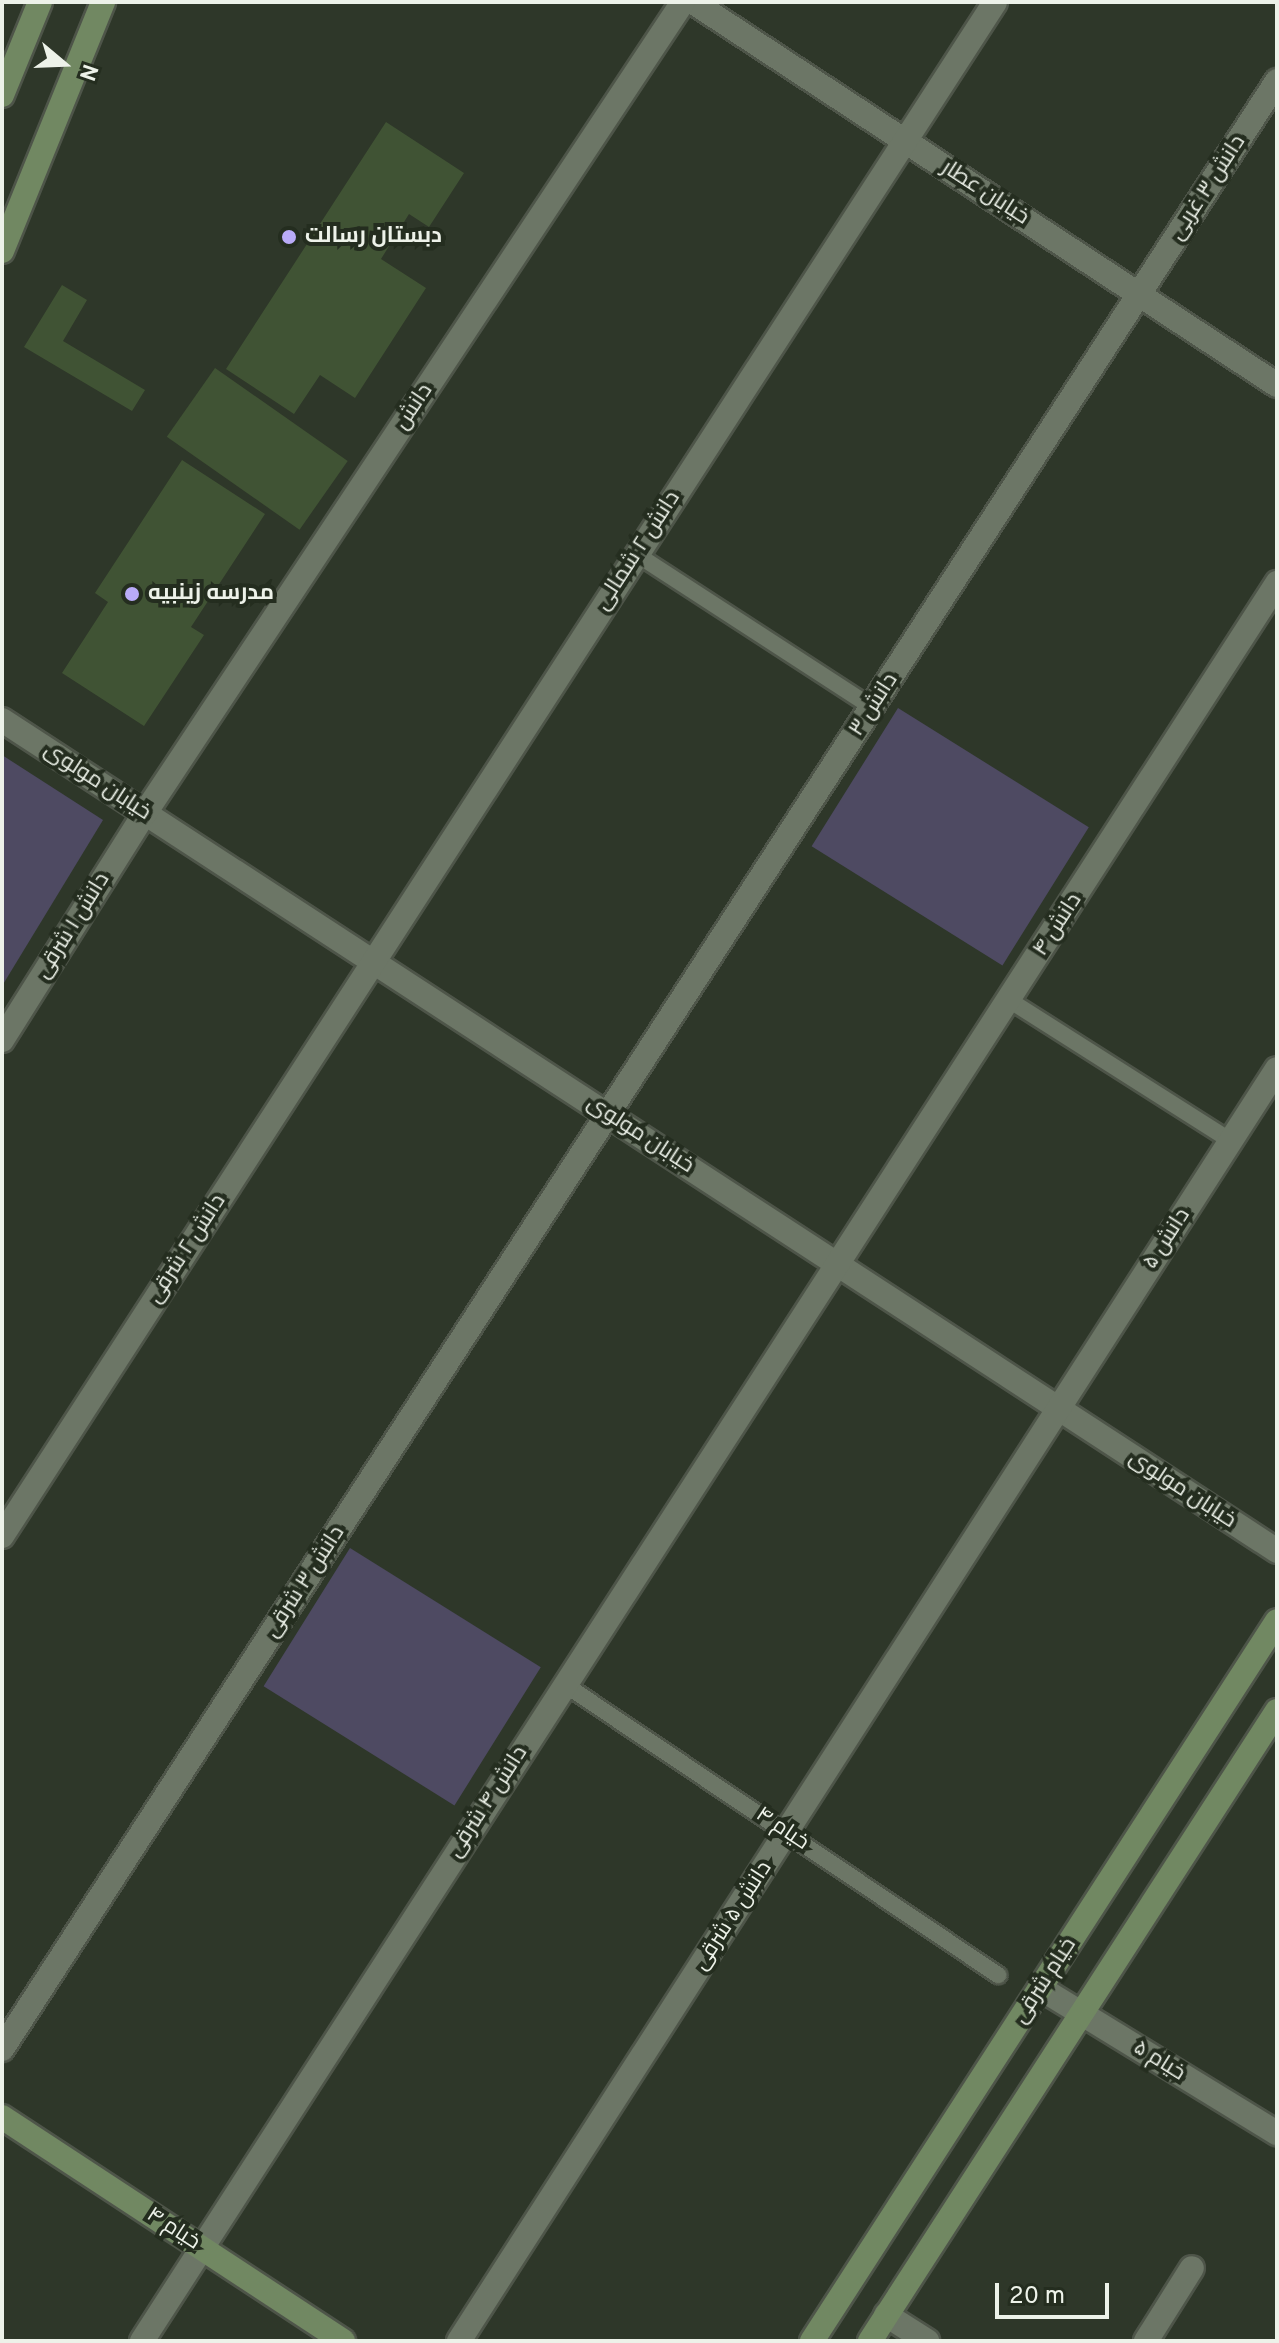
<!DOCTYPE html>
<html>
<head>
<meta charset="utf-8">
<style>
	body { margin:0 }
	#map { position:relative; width:1279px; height:2343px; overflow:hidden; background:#2e3729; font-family:Overpass,Cairo,sans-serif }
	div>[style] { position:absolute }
	.green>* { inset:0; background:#4e4a62; transform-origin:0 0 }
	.building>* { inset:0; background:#405334; transform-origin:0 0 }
	.roads { filter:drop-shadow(2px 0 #4e5549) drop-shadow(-2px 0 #4e5549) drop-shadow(0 2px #4e5549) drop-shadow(0 -2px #4e5549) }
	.lane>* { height:16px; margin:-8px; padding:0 8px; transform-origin:8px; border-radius:8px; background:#6c7666 }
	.street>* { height:24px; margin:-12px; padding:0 12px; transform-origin:12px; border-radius:12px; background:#6c7666 }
	.secondary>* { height:24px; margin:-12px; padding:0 12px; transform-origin:12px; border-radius:12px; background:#718862 }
	.dots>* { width:22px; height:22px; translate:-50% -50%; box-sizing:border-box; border:4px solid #242d1f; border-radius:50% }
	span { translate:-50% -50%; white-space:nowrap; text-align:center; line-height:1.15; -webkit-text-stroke:8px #242d1f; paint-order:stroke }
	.street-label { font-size:22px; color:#edf2e9 }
	.poi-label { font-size:22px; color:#edf2e9; font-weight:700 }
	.left { translate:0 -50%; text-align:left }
	.frame { position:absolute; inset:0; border:4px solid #edf2e9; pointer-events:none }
	.north { position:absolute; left:24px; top:24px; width:80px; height:80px; -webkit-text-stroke:6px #242d1f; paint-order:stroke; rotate:109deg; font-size:22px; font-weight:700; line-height:32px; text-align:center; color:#edf2e9 }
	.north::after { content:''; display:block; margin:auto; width:28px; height:36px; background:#edf2e9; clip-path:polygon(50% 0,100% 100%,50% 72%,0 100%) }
	.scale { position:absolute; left:995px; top:2283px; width:114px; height:36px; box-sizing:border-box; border:4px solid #edf2e9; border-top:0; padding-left:10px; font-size:24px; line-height:28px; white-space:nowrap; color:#edf2e9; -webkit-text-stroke:6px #242d1f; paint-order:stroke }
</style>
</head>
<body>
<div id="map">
	<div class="green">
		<i style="left:898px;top:708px;width:225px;height:163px;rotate:32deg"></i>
		<i style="clip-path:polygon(2px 755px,103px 820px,2px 986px)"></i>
		<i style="left:350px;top:1548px;width:225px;height:163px;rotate:32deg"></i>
	</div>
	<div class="building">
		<i style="clip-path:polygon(386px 122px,464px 173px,429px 227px,409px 214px,381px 259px,426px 288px,355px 398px,320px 375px,294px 414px,226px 369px)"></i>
		<i style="clip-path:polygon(62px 285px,87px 300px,63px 341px,145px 390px,132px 411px,24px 347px)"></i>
		<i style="left:215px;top:368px;width:162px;height:84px;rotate:35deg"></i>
		<i style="clip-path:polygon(182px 460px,265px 514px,191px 627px,204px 635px,144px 726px,62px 673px,108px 602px,95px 593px)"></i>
	</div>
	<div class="roads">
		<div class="lane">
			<i style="left:636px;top:554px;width:281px;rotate:33deg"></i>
			<i style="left:1009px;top:1000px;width:262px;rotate:32.4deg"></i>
			<i style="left:564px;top:1684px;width:523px;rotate:33.84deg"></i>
		</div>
		<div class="street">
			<i style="left:693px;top:2px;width:698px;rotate:33.26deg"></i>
			<i style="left:2px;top:720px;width:1522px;rotate:33.09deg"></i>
			<i style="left:2px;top:1040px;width:268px;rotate:-57.8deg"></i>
			<i style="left:145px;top:813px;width:973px;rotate:-56.44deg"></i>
			<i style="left:2px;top:1536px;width:1827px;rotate:-57.08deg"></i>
			<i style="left:1040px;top:1988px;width:278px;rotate:31.5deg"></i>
			<i style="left:2px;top:2049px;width:2345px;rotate:-57.06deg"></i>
			<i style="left:886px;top:2315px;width:49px;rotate:32.4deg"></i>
			<i style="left:142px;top:2341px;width:2093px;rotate:-57.15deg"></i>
			<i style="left:459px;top:2341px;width:1512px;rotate:-57.26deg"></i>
			<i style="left:1146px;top:2341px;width:86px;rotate:-57.8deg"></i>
		</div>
		<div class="secondary">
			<i style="left:2px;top:95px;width:100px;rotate:-67.8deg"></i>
			<i style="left:2px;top:251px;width:269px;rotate:-67.9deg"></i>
			<i style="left:2px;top:2117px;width:408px;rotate:33.3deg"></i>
			<i style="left:812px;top:2341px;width:857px;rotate:-57.14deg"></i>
			<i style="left:870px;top:2341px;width:750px;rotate:-57.14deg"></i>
		</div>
	</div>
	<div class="dots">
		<i style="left:289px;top:237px;background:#b9abf7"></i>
		<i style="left:132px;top:594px;background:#b9abf7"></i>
	</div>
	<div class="street-label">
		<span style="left:1208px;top:188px;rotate:-57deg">دانش ۳ غربی</span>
		<span style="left:985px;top:193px;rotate:33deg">خیابان عطار</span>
		<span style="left:414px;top:407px;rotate:-56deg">دانش</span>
		<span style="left:638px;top:551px;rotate:-57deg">دانش ۲ شمالی</span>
		<span style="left:874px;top:705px;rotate:-57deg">دانش ۳</span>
		<span style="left:97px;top:782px;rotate:33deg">خیابان مولوی</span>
		<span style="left:1058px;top:925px;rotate:-57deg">دانش ۴</span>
		<span style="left:73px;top:926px;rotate:-58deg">دانش ۱ شرقی</span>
		<span style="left:640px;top:1135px;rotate:33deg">خیابان مولوی</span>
		<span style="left:1167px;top:1239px;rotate:-57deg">دانش ۵</span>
		<span style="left:187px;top:1249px;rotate:-57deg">دانش ۲ شرقی</span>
		<span style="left:1182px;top:1490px;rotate:33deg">خیابان مولوی</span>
		<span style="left:305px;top:1582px;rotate:-57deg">دانش ۳ شرقی</span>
		<span style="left:488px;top:1802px;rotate:-57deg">دانش ۴ شرقی</span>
		<span style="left:782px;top:1829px;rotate:34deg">خیام ۴</span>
		<span style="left:733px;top:1916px;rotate:-57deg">دانش ۵ شرقی</span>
		<span style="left:1045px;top:1981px;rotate:-57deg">خیام شرقی</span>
		<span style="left:1159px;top:2061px;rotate:32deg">خیام ۵</span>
		<span style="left:173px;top:2229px;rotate:33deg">خیام ۴</span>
	</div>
	<div class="poi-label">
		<span class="left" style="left:305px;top:237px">دبستان رسالت</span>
		<span class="left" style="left:148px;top:594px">مدرسه زینبیه</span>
	</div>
	<div class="frame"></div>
	<div class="north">N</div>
	<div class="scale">20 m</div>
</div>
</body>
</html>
